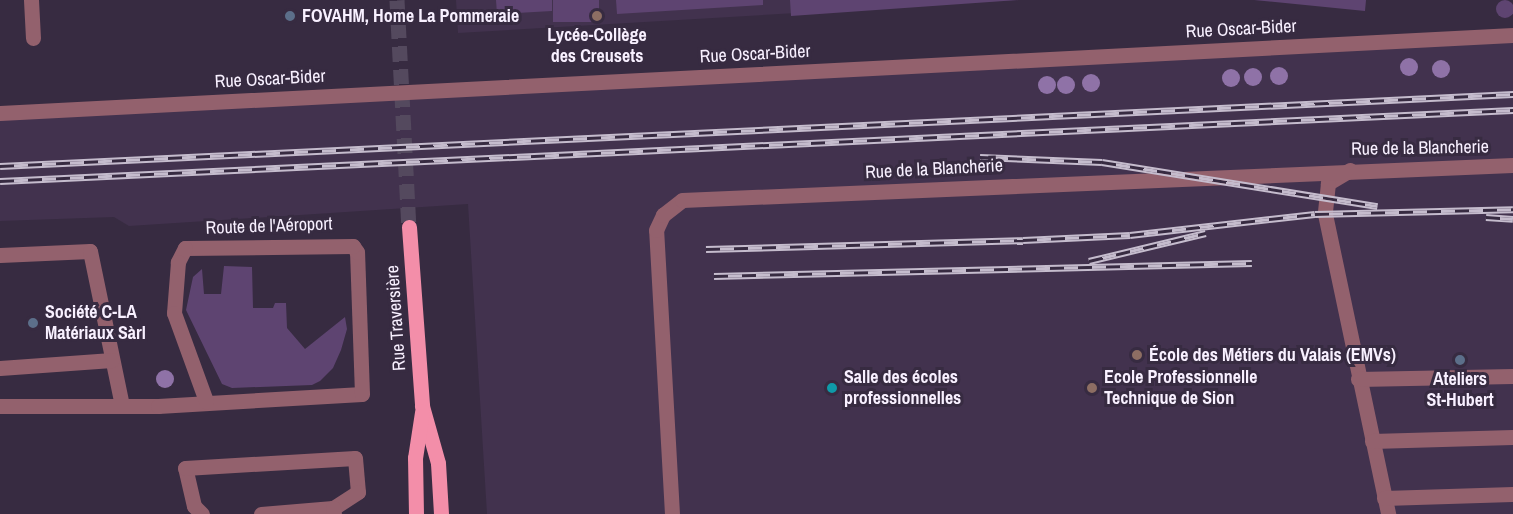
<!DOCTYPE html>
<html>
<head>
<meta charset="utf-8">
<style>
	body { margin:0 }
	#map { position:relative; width:1513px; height:514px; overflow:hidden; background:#372b41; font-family:"Archivo Narrow",sans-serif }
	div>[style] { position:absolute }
	.built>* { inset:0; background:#42324e }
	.green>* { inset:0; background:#5e4471; transform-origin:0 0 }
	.round { border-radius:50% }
	.major-tunnel>* { height:15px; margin-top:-7.5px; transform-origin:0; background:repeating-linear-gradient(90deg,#54495e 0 15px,transparent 0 23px) }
	.minor>* { height:15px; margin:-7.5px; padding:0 7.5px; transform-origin:7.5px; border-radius:7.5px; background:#93616d }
	.major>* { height:15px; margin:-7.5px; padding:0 7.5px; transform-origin:7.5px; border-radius:7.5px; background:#f38ea9 }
	.rail>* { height:7px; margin-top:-3.5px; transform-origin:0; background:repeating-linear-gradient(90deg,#372b41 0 14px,#c5bccd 0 28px); box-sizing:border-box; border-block:2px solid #c5bccd }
	.trees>* { width:18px; height:18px; margin:-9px; border-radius:50%; background:#8f72a7 }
	.dots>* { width:16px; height:16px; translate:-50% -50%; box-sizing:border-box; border:3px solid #372b41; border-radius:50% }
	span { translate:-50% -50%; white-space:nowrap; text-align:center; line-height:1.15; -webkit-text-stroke:6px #372b41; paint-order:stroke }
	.poi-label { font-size:18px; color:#f8f0ff; font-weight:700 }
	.left { translate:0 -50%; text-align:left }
	.street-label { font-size:18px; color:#f8f0ff }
</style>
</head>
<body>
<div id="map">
	<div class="built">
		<i style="clip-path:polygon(456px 0,1017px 0,458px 33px)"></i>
		<i style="clip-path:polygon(1513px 35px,1513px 514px,487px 514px,468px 204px,129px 226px,114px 217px,0 221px,0 113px)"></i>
	</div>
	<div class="green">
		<i class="round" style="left:1496px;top:0;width:18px;height:18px"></i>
		<i style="clip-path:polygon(496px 0,552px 0,552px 11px,497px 14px)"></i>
		<i style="left:553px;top:0;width:46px;height:22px"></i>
		<i style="clip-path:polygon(616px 0,763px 0,763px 5px,617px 14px)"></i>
		<i style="clip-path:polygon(790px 0,1019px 0,791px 16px)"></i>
		<i style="clip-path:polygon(1254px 0,1366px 0,1365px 11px)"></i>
		<i style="clip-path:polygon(224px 266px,252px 267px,253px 308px,273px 308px,275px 303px,286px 303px,287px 328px,305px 349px,345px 317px,347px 329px,341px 350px,333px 368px,320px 381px,312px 385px,232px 388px,222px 384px,186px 310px,193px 277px,202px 269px,204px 294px,221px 294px)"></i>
	</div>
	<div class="major-tunnel">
		<i style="left:397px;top:0;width:227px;rotate:87deg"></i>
	</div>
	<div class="minor">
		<i style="left:31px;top:0;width:38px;rotate:87deg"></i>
		<i style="left:0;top:113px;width:1515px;rotate:-2.95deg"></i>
		<i style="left:1350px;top:170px;width:26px;rotate:149deg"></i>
		<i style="left:1328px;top:183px;width:31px;rotate:96deg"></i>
		<i style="left:1325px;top:214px;width:307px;rotate:78.1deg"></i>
		<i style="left:0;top:255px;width:90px;rotate:-2.5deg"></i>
		<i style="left:90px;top:251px;width:157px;rotate:78.3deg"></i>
		<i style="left:0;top:368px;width:112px;rotate:-4.1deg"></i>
		<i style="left:1358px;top:379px;width:155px;rotate:-1.1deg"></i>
		<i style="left:0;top:406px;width:158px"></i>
		<i style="left:158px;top:406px;width:204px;rotate:-3.4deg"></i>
		<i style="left:362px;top:394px;width:142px;rotate:-92deg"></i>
		<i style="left:357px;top:252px;width:7px;rotate:-124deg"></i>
		<i style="left:353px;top:246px;width:168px;rotate:179.3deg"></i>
		<i style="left:185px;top:248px;width:16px;rotate:117deg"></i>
		<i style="left:178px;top:262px;width:51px;rotate:94.5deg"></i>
		<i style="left:174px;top:313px;width:94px;rotate:70deg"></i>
		<i style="left:1372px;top:441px;width:141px;rotate:-1.6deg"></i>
		<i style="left:1384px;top:498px;width:129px;rotate:-1.8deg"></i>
		<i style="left:202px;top:514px;width:11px;rotate:-135deg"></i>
		<i style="left:194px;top:506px;width:39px;rotate:-103deg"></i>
		<i style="left:185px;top:468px;width:170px;rotate:-3.4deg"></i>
		<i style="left:355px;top:458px;width:34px;rotate:85deg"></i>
		<i style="left:358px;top:492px;width:30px;rotate:147deg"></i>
		<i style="left:261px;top:514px;width:72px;rotate:-4.8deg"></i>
		<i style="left:333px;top:508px;width:6px;rotate:81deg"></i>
		<i style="left:672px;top:514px;width:284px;rotate:-93.2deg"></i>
		<i style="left:656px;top:230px;width:17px;rotate:-65deg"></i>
		<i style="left:663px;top:215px;width:24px;rotate:-38deg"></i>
		<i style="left:682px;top:200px;width:832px;rotate:-2.41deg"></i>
	</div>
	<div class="major">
		<i style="left:409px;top:227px;width:179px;rotate:85.8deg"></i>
		<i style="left:422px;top:406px;width:59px;rotate:74.3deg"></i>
		<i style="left:438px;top:463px;width:51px;rotate:86.6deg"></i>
		<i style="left:416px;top:514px;width:56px;rotate:-91deg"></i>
		<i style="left:415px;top:458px;width:47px;rotate:-81.3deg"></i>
	</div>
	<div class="rail">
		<i style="left:980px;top:157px;width:122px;rotate:2.3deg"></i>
		<i style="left:1102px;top:162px;width:279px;rotate:9.1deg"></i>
		<i style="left:0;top:166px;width:1515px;rotate:-2.72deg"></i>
		<i style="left:0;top:181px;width:1515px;rotate:-2.69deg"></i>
		<i style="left:1486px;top:217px;width:27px;rotate:4deg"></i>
		<i style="left:706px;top:249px;width:317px;rotate:-1.6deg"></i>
		<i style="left:1023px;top:240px;width:107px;rotate:-2.7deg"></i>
		<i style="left:1130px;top:235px;width:186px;rotate:-6.5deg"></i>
		<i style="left:1315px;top:214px;width:198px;rotate:-1.4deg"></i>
		<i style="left:1089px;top:261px;width:120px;rotate:-13.5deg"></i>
		<i style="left:714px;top:276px;width:538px;rotate:-1.38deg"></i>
	</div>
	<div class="trees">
		<i style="left:1409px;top:67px"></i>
		<i style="left:1441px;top:69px"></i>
		<i style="left:1279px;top:76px"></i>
		<i style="left:1253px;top:77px"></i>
		<i style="left:1231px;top:78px"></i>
		<i style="left:1091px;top:83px"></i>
		<i style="left:1047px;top:85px"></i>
		<i style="left:1066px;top:85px"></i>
		<i style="left:165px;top:379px"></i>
	</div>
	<div class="dots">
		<i style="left:290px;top:16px;background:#5c6f8a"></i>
		<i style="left:597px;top:16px;background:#8d6e63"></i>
		<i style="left:33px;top:323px;background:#5c6f8a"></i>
		<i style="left:1137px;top:355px;background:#8d6e63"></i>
		<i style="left:1460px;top:360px;background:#5c6f8a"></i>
		<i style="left:832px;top:388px;background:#0f9aa8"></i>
		<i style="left:1092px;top:388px;background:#8d6e63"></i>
	</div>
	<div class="poi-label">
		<span class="left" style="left:302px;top:16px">FOVAHM, Home La Pommeraie</span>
		<span style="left:597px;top:46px">Lycée-Collège<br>des Creusets</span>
		<span class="left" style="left:45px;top:323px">Société C-LA<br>Matériaux Sàrl</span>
		<span class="left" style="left:1149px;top:355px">École des Métiers du Valais (EMVs)</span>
		<span class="left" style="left:844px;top:388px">Salle des écoles<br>professionnelles</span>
		<span class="left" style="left:1104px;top:388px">Ecole Professionnelle<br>Technique de Sion</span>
		<span style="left:1460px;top:390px">Ateliers<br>St-Hubert</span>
	</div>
	<div class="street-label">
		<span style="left:1241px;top:29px;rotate:-3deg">Rue Oscar-Bider</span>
		<span style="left:755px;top:54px;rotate:-3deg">Rue Oscar-Bider</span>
		<span style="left:270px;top:79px;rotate:-3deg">Rue Oscar-Bider</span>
		<span style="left:1420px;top:148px;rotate:-1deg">Rue de la Blancherie</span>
		<span style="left:934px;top:169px;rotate:-3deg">Rue de la Blancherie</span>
		<span style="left:269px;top:226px;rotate:-2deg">Route de l'Aéroport</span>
		<span style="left:396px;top:318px;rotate:-94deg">Rue Traversière</span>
	</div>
</div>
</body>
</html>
